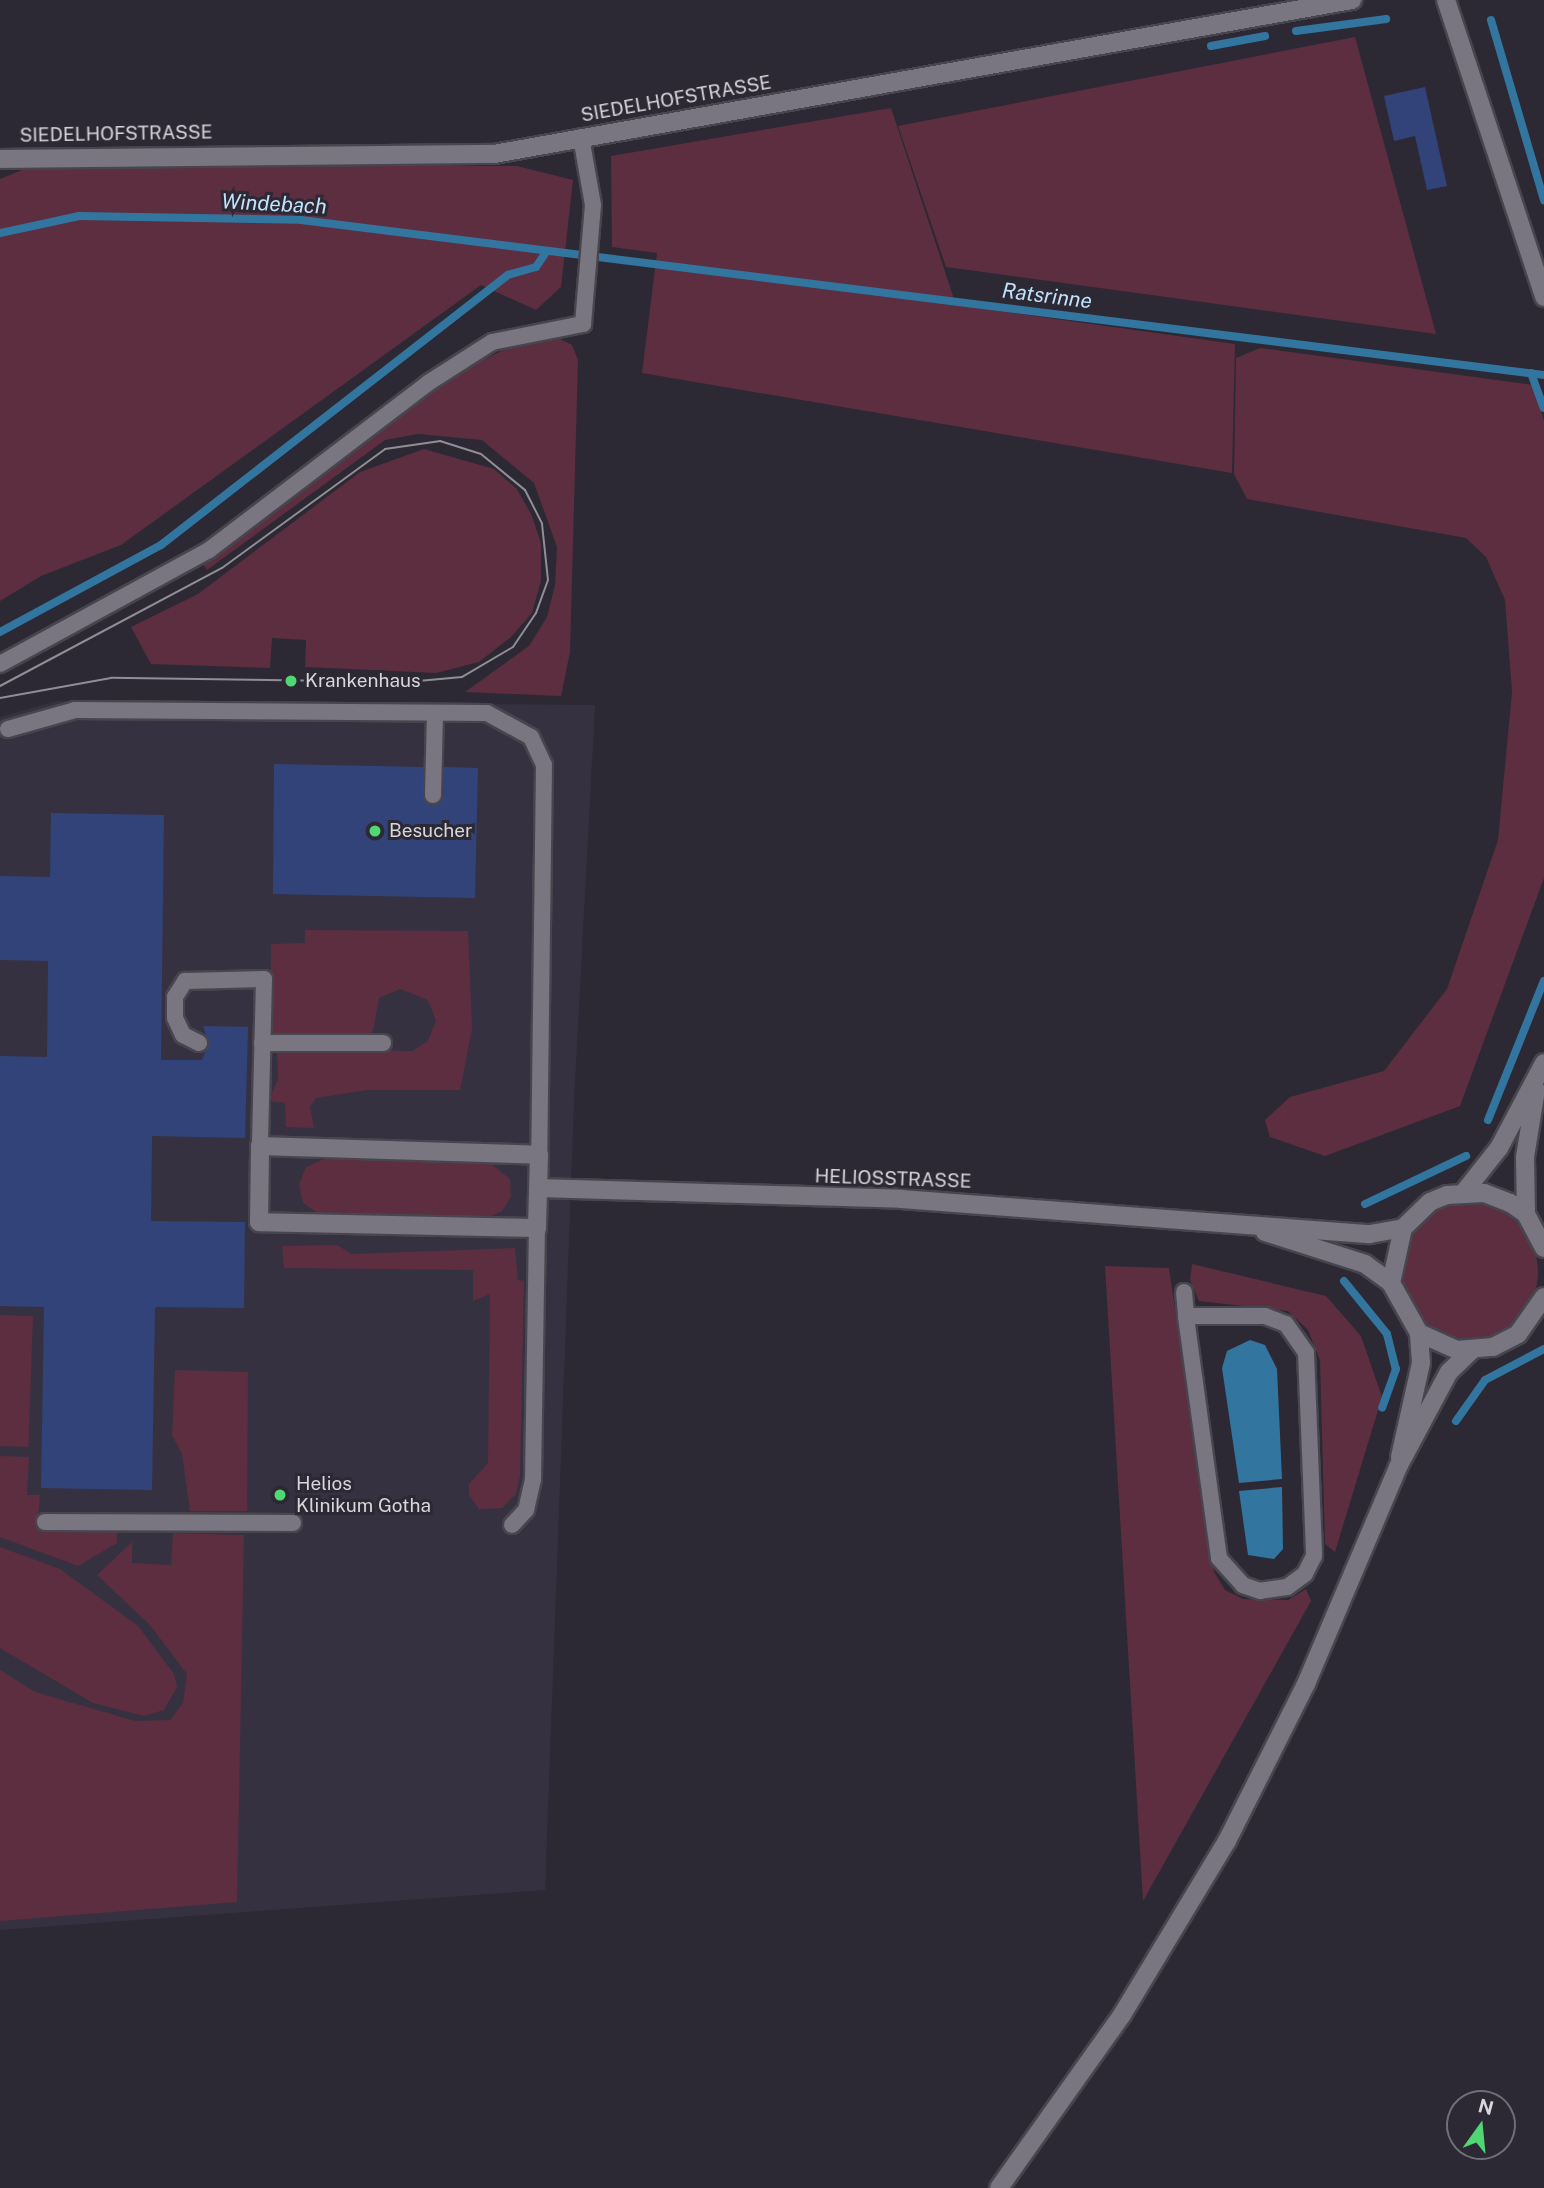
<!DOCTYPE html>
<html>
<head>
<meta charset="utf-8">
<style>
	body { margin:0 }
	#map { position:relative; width:1544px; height:2188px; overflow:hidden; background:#2c2934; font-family:"Public Sans",sans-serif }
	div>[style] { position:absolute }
	.built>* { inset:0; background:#363141 }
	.green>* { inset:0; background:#5c2e3f; transform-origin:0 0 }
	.round { border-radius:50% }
	.water>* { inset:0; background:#3276a0 }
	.stream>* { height:8px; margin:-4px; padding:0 4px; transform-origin:4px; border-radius:4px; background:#3276a0 }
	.building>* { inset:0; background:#324379 }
	.roads { filter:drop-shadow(2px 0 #47454d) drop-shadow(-2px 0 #47454d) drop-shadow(0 2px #47454d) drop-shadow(0 -2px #47454d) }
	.lane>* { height:16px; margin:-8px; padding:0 8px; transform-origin:8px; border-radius:8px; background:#797581 }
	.street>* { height:18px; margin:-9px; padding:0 9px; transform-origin:9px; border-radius:9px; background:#797581 }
	.secondary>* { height:18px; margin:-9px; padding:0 9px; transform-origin:9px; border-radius:9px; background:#797581 }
	.tram>* { height:2px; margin:-1px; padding:0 1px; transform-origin:1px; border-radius:1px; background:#908e97 }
	.dots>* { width:19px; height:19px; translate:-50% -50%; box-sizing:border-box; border:4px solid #2c2934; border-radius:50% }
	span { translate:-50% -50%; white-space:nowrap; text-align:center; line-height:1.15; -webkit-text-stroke:6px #2c2934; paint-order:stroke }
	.street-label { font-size:19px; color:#d7d6dc }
	.poi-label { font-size:19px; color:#d7d6dc }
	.left { translate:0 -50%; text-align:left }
	.water-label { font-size:21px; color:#c0e2fb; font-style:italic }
	.north { position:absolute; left:1446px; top:2090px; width:70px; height:70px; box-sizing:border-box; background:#2c2934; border:2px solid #706e77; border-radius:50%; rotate:15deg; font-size:19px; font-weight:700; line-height:28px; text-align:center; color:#d7d6dc }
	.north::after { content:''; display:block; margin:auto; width:24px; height:32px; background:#51d674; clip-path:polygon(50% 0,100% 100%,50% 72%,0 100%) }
</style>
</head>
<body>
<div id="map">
	<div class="built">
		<i style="clip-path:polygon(57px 701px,595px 705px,574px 1101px,545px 1890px,0 1930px,0 717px)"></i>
	</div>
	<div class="green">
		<i style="clip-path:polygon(1355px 37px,1436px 334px,946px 267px,898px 126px)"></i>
		<i style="clip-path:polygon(891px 108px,956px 305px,1235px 344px,1232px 473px,642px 373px,657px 253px,612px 247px,611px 156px)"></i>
		<i style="clip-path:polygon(32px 166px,517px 166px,573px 180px,561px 287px,536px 310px,481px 285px,121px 545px,41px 576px,0 601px,0 179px)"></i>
		<i style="clip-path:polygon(558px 338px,572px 345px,578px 360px,570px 652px,561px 696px,465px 692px,529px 646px,547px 617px,555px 585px,557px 547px,534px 483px,482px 440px,418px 434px,385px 440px,207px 570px,201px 561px,460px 372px,509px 347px)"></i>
		<i style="clip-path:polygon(1260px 348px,1534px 385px,1544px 421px,1544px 878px,1460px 1106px,1325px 1156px,1270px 1137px,1265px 1120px,1290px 1097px,1384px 1071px,1447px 989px,1498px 840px,1512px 692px,1505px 600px,1486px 557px,1466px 538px,1247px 499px,1234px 474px,1236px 358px)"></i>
		<i style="clip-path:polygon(424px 449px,494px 469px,517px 489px,532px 516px,541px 543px,541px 581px,532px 613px,511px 637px,479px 662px,436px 673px,305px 667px,306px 640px,272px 638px,270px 668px,151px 664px,131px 627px,198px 594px,360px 472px)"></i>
		<i style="clip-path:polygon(305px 930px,468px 931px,472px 1029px,460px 1090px,367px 1090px,316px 1098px,310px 1107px,314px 1128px,286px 1127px,285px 1103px,268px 1101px,278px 1080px,277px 1049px,412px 1051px,428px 1041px,436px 1021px,428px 1000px,400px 989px,379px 998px,373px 1031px,364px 1037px,270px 1035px,271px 944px,305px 943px)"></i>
		<i style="clip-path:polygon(324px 1159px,490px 1163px,510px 1179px,511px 1197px,502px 1211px,487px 1218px,319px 1214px,303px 1203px,299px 1184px,306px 1167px)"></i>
		<i class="round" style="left:1400px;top:1203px;width:138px;height:138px"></i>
		<i style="clip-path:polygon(337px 1245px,352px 1254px,515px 1248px,518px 1280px,524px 1281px,520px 1476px,516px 1494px,502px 1508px,479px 1509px,469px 1495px,469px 1484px,488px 1463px,490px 1294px,473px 1301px,473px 1270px,284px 1268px,282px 1246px)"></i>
		<i style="clip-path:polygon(1192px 1264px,1326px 1296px,1361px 1336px,1382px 1397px,1335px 1552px,1325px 1544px,1320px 1360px,1308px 1330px,1288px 1311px,1199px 1301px,1190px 1280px)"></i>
		<i style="clip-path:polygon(1105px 1266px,1169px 1268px,1214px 1572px,1225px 1590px,1243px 1599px,1288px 1600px,1306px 1589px,1311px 1601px,1143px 1901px)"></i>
		<i style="left:0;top:1315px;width:33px;height:131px;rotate:2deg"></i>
		<i style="clip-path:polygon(175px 1370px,248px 1372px,247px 1511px,190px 1511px,182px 1454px,172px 1435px)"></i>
		<i style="clip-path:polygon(0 1456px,29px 1457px,27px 1495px,40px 1495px,37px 1529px,117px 1531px,117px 1543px,78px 1566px,0 1537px)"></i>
		<i style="clip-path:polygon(173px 1533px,244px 1535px,237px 1902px,0 1921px,0 1670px,35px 1692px,135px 1721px,170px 1720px,183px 1703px,187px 1674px,150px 1625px,97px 1575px,132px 1542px,132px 1563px,171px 1565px)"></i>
		<i style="clip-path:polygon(0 1547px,60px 1569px,138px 1626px,174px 1674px,177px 1687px,164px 1710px,144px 1716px,93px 1703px,0 1648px)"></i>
	</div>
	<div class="water">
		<i style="clip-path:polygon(1250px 1340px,1265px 1345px,1277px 1369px,1282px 1479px,1239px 1483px,1222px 1368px,1227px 1351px)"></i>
		<i style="clip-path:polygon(1282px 1487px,1283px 1549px,1274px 1559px,1248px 1555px,1239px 1491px)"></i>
	</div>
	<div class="stream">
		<i style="left:1491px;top:20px;width:188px;rotate:73.6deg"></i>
		<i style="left:1296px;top:31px;width:91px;rotate:-7.6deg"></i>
		<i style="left:1211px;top:46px;width:55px;rotate:-10.5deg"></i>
		<i style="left:0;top:233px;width:81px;rotate:-12.1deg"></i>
		<i style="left:79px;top:216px;width:222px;rotate:1deg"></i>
		<i style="left:301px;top:220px;width:1253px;rotate:7.11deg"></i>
		<i style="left:1531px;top:373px;width:37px;rotate:70deg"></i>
		<i style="left:0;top:632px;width:183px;rotate:-28.4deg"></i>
		<i style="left:161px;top:545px;width:440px;rotate:-37.9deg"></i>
		<i style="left:508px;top:275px;width:29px;rotate:-16deg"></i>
		<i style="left:536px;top:267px;width:18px;rotate:-56deg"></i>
		<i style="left:1488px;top:1120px;width:150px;rotate:-68.1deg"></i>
		<i style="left:1365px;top:1204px;width:112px;rotate:-25.4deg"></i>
		<i style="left:1344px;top:1281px;width:68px;rotate:50.9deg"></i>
		<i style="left:1387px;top:1334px;width:36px;rotate:76deg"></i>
		<i style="left:1396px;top:1369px;width:41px;rotate:109.7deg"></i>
		<i style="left:1456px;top:1421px;width:50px;rotate:-54.7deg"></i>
		<i style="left:1485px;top:1380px;width:67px;rotate:-27.7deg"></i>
	</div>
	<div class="building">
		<i style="clip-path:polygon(1425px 87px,1447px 186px,1427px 190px,1415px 136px,1394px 141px,1384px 96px)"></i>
		<i style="clip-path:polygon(274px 764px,423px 767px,424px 799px,433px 805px,443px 796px,444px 767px,478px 768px,475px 898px,273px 894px)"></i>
		<i style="clip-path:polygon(51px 813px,164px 815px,161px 1060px,202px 1060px,209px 1043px,203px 1026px,248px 1027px,245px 1138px,152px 1136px,151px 1221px,245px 1222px,244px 1308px,155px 1307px,152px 1490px,41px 1488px,44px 1307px,0 1306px,0 1056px,47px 1057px,48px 961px,0 960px,0 876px,50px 877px)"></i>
	</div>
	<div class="roads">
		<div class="lane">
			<i style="left:0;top:664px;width:238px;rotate:-28.6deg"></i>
			<i style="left:209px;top:550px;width:275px;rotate:-37.3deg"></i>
			<i style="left:428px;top:383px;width:76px;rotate:-32.6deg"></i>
			<i style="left:492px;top:342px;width:93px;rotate:-11.2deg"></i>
			<i style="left:583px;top:324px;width:119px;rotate:-85.2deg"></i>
			<i style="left:593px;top:205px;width:69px;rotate:-100deg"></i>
			<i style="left:8px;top:729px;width:70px;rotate:-15.8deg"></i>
			<i style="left:75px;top:710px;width:412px;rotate:0.4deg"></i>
			<i style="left:487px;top:713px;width:50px;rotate:28.6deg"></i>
			<i style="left:531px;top:737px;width:31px;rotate:65deg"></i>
			<i style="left:544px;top:765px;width:390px;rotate:90.7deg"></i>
			<i style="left:433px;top:795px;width:82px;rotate:-88.6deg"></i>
			<i style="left:199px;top:1043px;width:18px;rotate:-153deg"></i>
			<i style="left:183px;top:1035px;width:19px;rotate:-115deg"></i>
			<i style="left:175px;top:1018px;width:21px;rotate:-90deg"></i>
			<i style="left:175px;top:997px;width:19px;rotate:-58deg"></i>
			<i style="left:185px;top:981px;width:79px;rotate:-1.5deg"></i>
			<i style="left:264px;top:979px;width:167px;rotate:91.4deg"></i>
			<i style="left:262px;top:1043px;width:121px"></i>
			<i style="left:1184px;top:1292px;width:24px;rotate:85deg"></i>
			<i style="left:1186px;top:1316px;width:79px"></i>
			<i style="left:1265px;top:1316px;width:22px;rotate:21deg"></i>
			<i style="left:1286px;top:1324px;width:35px;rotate:55deg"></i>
			<i style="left:1306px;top:1353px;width:203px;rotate:87.7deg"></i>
			<i style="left:1314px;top:1556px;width:20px;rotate:117deg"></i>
			<i style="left:1305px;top:1574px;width:22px;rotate:144deg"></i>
			<i style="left:1287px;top:1587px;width:27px;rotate:172deg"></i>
			<i style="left:1260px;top:1591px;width:18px;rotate:-161deg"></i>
			<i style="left:1243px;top:1585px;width:36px;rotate:-132deg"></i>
			<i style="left:1219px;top:1558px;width:244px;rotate:-97.8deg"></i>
			<i style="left:45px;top:1522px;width:248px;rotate:0.2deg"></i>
			<i style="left:512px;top:1525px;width:21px;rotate:-47deg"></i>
			<i style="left:526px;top:1510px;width:32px;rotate:-77deg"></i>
			<i style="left:533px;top:1479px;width:251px;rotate:-89.1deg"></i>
		</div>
		<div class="street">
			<i style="left:0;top:159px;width:494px;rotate:-0.6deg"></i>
			<i style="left:494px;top:154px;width:872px;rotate:-10.18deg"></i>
			<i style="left:260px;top:1146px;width:279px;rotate:1.8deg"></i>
			<i style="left:539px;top:1155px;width:73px;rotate:91.6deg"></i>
			<i style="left:537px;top:1228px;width:278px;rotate:-178.8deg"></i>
			<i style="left:259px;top:1222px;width:76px;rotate:-89.2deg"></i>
			<i style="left:539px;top:1188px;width:362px;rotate:1.7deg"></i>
			<i style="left:901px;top:1199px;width:470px;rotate:4.3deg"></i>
			<i style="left:1370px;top:1234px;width:34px;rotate:-10deg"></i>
			<i style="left:1265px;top:1232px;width:105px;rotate:17.7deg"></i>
			<i style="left:1365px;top:1264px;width:32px;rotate:36deg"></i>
		</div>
		<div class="secondary">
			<i style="left:1446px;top:0;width:313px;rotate:71.7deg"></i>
			<i style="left:1464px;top:1192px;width:56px;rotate:-51.5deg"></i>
			<i style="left:1499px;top:1148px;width:96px;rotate:-62.1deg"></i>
			<i style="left:1526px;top:1214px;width:57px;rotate:-91deg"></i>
			<i style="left:1525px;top:1157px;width:68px;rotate:-80.7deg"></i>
			<i style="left:1544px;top:1248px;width:38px;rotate:-118deg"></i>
			<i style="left:1526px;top:1214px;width:19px;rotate:-145deg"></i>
			<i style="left:1510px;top:1203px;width:28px;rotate:-159deg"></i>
			<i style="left:1484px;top:1193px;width:37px;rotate:177deg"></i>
			<i style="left:1447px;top:1195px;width:18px;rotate:158deg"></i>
			<i style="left:1430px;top:1202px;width:37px;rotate:136deg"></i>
			<i style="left:1403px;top:1228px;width:56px;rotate:102.3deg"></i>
			<i style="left:1391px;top:1283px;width:57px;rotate:60.8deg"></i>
			<i style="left:1419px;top:1333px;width:42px;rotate:24.1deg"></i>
			<i style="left:1457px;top:1350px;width:36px;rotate:-5deg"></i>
			<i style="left:1493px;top:1347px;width:28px;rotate:-27deg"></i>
			<i style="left:1518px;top:1334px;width:45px;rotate:-54.9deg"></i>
			<i style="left:1400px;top:1457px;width:96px;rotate:-77.4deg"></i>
			<i style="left:1421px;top:1363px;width:30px;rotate:-94deg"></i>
			<i style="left:999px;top:2188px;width:212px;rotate:-54.6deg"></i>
			<i style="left:1122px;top:2015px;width:203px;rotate:-58.9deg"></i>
			<i style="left:1227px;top:1841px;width:176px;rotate:-63.3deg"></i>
			<i style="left:1306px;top:1684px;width:236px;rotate:-67deg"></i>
			<i style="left:1398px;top:1467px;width:108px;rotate:-61.8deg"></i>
			<i style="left:1449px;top:1372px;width:32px;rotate:-44deg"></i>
		</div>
	</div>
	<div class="tram">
		<i style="left:0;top:686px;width:251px;rotate:-28deg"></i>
		<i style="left:222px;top:568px;width:202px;rotate:-36.1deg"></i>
		<i style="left:385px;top:449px;width:56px;rotate:-8.3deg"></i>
		<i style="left:440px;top:441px;width:43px;rotate:17.6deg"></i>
		<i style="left:481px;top:454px;width:57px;rotate:39.3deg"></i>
		<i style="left:525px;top:490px;width:38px;rotate:63deg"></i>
		<i style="left:542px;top:524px;width:56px;rotate:83.9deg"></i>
		<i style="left:548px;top:580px;width:35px;rotate:110deg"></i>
		<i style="left:536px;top:613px;width:41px;rotate:124.1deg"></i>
		<i style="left:513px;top:647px;width:59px;rotate:149.5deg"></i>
		<i style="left:462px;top:677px;width:55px;rotate:174.8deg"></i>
		<i style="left:407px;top:682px;width:296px;rotate:-179.2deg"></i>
		<i style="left:111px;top:678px;width:113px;rotate:169.8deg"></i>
	</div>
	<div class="dots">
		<i style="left:291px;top:681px;background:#51d674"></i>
		<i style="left:375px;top:831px;background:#51d674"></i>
		<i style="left:280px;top:1495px;background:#51d674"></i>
	</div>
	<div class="street-label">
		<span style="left:676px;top:99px;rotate:-10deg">SIEDELHOFSTRASSE</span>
		<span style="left:116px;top:134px;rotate:-1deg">SIEDELHOFSTRASSE</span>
		<span style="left:893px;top:1179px;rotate:2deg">HELIOSSTRASSE</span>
	</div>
	<div class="poi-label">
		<span class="left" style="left:305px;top:681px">Krankenhaus</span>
		<span class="left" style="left:389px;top:831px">Besucher</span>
		<span class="left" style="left:296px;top:1495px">Helios<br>Klinikum Gotha</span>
	</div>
	<div class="water-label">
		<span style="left:274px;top:204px;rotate:3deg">Windebach</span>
		<span style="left:1047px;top:296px;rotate:7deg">Ratsrinne</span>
	</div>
	<div class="north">N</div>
</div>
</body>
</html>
